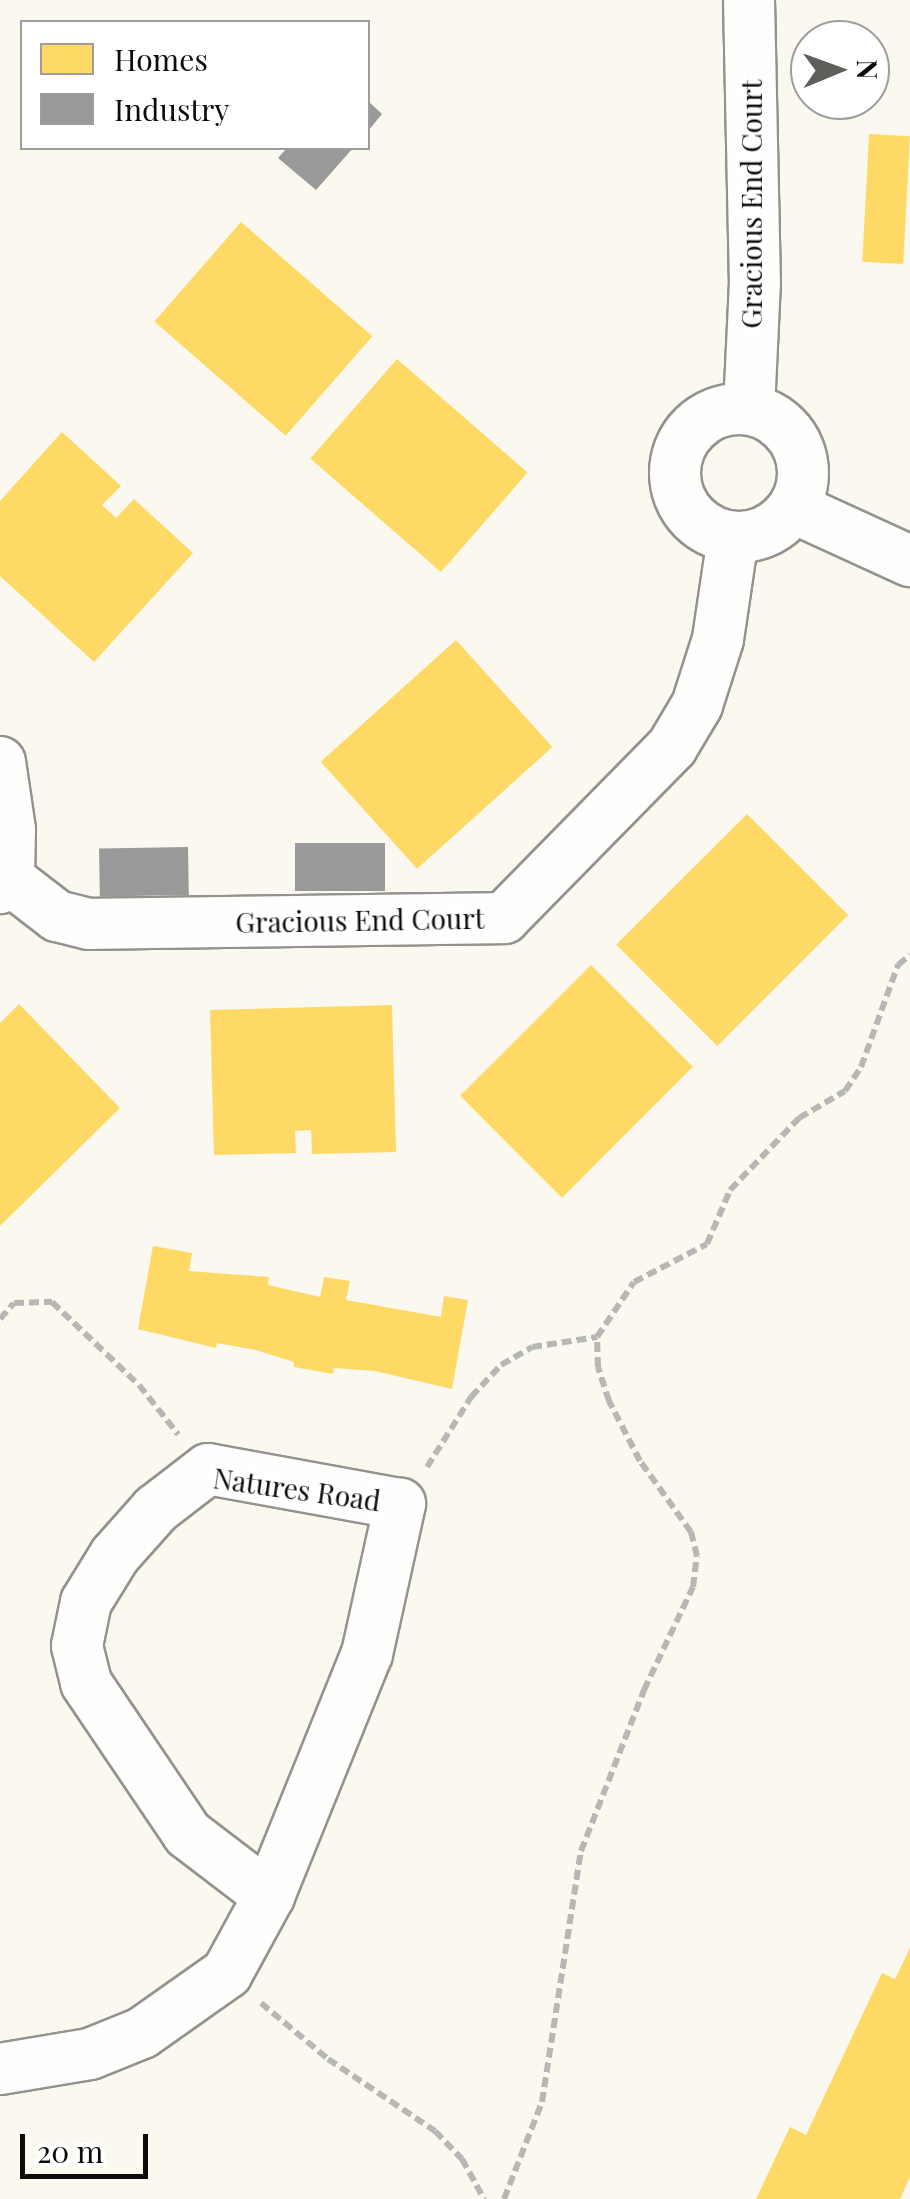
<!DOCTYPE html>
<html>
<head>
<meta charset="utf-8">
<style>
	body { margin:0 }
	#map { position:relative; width:910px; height:2199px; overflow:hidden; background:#faf8ef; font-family:"Playfair Display",serif }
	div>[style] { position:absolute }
	.homes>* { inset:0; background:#ffd966; transform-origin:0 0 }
	.industry>* { inset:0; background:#999; transform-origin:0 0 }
	.path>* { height:6px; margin-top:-3px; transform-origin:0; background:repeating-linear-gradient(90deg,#b7b7b5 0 10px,transparent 0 15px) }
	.roads { filter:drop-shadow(2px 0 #93928e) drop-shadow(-2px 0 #93928e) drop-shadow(0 2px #93928e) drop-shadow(0 -2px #93928e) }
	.street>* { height:50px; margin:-25px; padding:0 25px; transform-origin:25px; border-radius:25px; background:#fefefd }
	.street>.ring { margin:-25px; padding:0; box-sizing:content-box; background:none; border:50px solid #fefefd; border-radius:50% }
	span { translate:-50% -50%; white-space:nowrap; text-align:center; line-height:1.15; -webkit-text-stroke:10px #fff; paint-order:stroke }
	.street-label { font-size:28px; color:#0b0b0b }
	.legend { position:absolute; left:20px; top:20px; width:350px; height:130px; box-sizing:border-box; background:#fff; border:2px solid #9d9d9d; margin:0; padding:12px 18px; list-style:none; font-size:30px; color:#0b0b0b }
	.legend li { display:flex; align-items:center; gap:20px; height:50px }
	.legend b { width:50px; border:2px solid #9d9d9d }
	.north { position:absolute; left:790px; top:20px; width:100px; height:100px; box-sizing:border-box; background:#fff; border:2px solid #9d9d9d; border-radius:50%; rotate:89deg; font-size:28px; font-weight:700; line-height:40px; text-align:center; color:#0b0b0b }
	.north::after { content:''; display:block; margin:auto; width:35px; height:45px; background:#5f5e5b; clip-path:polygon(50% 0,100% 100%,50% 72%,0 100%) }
	.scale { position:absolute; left:20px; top:2134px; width:128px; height:45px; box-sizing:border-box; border:5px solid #0b0b0b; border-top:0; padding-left:12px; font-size:30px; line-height:35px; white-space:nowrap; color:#0b0b0b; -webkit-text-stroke:8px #fff; paint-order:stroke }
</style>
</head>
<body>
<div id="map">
	<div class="homes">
		<i style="left:869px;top:134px;width:41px;height:128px;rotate:3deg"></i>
		<i style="left:241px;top:222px;width:174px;height:132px;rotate:41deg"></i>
		<i style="left:397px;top:359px;width:173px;height:132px;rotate:41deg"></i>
		<i style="clip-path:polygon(62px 432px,121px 486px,102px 505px,116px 518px,134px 499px,193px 553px,94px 662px,0 576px,0 501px)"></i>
		<i style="left:456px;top:640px;width:144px;height:182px;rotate:48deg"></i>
		<i style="left:747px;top:814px;width:143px;height:185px;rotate:45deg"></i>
		<i style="left:591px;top:965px;width:144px;height:185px;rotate:45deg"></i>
		<i style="clip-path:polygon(19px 1004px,120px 1108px,0 1226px,0 1023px)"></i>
		<i style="clip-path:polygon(392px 1005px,396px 1152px,312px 1154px,311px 1130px,295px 1131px,296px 1153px,214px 1155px,210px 1010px)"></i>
		<i style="clip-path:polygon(153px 1246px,192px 1253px,189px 1271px,269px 1277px,268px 1285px,320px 1297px,324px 1277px,350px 1281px,346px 1300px,441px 1317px,444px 1296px,468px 1300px,452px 1389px,375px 1371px,334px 1368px,333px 1374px,294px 1367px,294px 1362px,256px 1350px,217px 1343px,216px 1348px,138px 1329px)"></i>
		<i style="clip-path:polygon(910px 1948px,910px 2177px,900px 2199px,756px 2199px,790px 2127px,806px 2135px,882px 1973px,895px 1979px)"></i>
	</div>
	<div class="industry">
		<i style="clip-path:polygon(368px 101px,382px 114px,368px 131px)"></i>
		<i style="clip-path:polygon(287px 148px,353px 148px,316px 190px,278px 158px)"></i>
		<i style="left:385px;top:843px;width:48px;height:90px;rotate:90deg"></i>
		<i style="left:188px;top:847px;width:48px;height:89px;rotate:89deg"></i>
	</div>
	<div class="path">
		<i style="left:0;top:1319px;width:21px;rotate:-49deg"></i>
		<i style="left:14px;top:1303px;width:38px;rotate:-2deg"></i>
		<i style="left:52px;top:1302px;width:120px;rotate:43.7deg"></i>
		<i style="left:139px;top:1385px;width:63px;rotate:51.5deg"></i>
		<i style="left:427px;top:1467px;width:83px;rotate:-57.8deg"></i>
		<i style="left:471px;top:1397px;width:44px;rotate:-46.8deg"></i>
		<i style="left:501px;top:1365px;width:36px;rotate:-30deg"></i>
		<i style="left:532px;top:1347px;width:66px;rotate:-8.7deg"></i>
		<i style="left:261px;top:2003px;width:87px;rotate:39.9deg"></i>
		<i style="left:328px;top:2059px;width:129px;rotate:33.9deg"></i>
		<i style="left:435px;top:2131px;width:39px;rotate:46deg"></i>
		<i style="left:462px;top:2159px;width:46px;rotate:61.2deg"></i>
		<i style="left:504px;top:2199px;width:104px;rotate:-68.6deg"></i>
		<i style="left:542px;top:2102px;width:254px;rotate:-81.2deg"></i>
		<i style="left:581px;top:1851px;width:173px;rotate:-68.6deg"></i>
		<i style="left:644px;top:1690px;width:114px;rotate:-64.6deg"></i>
		<i style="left:693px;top:1587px;width:31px;rotate:-83deg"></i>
		<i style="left:697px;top:1556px;width:25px;rotate:-104deg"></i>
		<i style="left:691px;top:1532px;width:87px;rotate:-125.7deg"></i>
		<i style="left:640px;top:1461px;width:68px;rotate:-117.3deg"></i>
		<i style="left:609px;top:1401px;width:36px;rotate:-108deg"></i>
		<i style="left:598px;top:1367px;width:30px;rotate:-92deg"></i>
		<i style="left:597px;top:1337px;width:66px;rotate:-56.1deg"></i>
		<i style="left:634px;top:1282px;width:82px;rotate:-27.5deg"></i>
		<i style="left:707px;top:1244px;width:59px;rotate:-66.9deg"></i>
		<i style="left:730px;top:1190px;width:100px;rotate:-46.2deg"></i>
		<i style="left:799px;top:1118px;width:53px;rotate:-30.4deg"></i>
		<i style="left:845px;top:1091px;width:29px;rotate:-56deg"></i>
		<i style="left:861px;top:1067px;width:109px;rotate:-70.1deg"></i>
		<i style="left:898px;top:965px;width:16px;rotate:-40deg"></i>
	</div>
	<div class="roads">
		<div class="street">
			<i style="left:749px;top:0;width:282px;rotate:88.8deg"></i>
			<i style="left:755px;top:282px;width:127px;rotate:92.7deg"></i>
			<i class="ring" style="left:675px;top:409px;width:78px;height:78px"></i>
			<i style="left:794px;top:508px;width:128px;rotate:24.6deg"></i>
			<i style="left:0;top:762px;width:69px;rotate:81.6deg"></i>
			<i style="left:10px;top:830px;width:49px;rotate:91.2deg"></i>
			<i style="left:9px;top:879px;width:13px;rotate:135deg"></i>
			<i style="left:9px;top:879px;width:61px;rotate:37.6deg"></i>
			<i style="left:57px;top:916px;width:33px;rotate:14deg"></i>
			<i style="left:89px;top:924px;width:415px;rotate:-0.8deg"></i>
			<i style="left:504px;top:918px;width:240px;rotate:-45.5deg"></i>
			<i style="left:672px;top:747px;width:49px;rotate:-59.2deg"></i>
			<i style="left:697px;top:705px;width:69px;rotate:-72.3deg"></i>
			<i style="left:718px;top:639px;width:102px;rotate:-81.6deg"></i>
			<i style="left:0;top:2069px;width:91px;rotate:-9.5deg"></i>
			<i style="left:90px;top:2054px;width:56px;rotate:-22deg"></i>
			<i style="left:142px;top:2033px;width:104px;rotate:-35.2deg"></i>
			<i style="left:227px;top:1973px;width:88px;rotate:-61.4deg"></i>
			<i style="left:269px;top:1896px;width:261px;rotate:-68deg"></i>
			<i style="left:367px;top:1654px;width:154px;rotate:-77.6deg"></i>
			<i style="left:400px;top:1504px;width:195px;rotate:-169.7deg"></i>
			<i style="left:208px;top:1469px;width:66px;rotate:142.4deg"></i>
			<i style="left:156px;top:1509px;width:62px;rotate:131.7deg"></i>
			<i style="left:115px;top:1555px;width:55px;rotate:121.7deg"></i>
			<i style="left:86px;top:1602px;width:45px;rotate:101.6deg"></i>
			<i style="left:77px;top:1646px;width:38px;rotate:76deg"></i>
			<i style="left:86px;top:1683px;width:182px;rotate:56deg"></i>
			<i style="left:188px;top:1834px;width:102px;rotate:37.4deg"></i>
		</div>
	</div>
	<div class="street-label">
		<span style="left:751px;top:204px;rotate:-90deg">Gracious End Court</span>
		<span style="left:360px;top:920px;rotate:-1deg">Gracious End Court</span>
		<span style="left:297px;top:1489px;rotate:8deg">Natures Road</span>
	</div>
	<ul class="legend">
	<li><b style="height:28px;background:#ffd966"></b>Homes</li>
	<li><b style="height:28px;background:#999"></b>Industry</li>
	</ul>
	<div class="north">N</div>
	<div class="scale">20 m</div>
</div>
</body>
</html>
